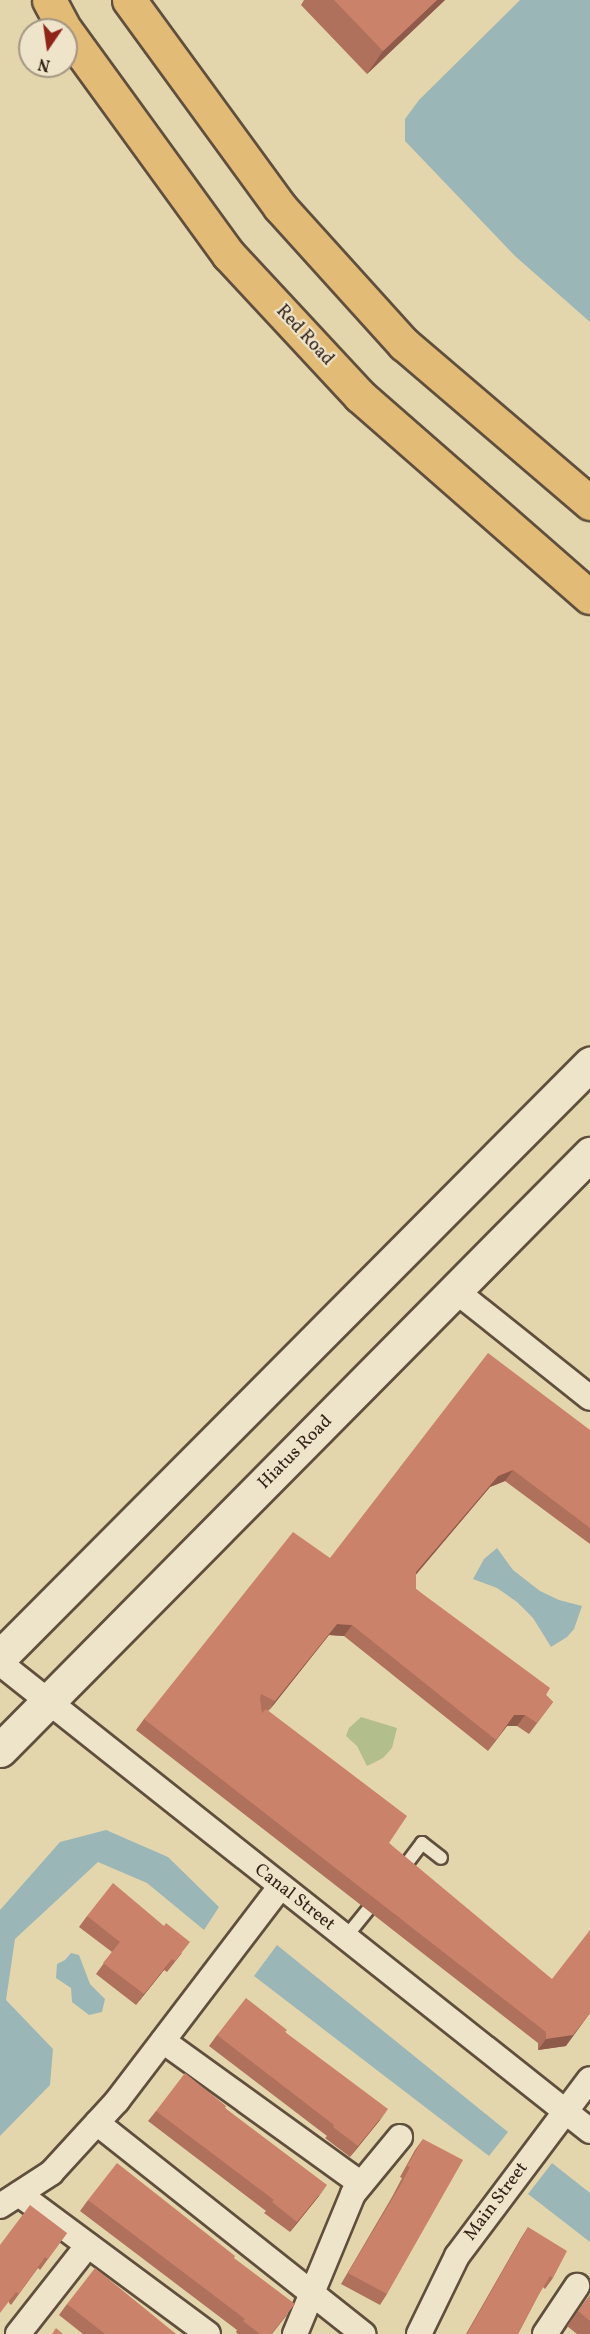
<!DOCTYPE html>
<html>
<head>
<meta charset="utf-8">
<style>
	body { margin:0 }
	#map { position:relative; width:590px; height:2334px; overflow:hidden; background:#e4d6ac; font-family:Vollkorn,serif }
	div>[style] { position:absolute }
	.green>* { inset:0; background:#b2be8b }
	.water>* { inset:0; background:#9bb6b6 }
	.roads { filter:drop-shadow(2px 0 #604f3d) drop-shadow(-2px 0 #604f3d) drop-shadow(0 2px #604f3d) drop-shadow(0 -2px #604f3d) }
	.service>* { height:12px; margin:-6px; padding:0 6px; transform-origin:6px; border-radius:6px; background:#ede4c9 }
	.minor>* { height:24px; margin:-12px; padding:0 12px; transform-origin:12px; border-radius:12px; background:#ede4c9 }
	.secondary>* { height:33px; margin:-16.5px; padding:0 16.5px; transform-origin:16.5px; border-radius:16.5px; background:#ede4c9 }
	.trunk>* { height:33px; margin:-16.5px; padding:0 16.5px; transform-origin:16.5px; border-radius:16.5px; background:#e2bb76 }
	.wall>* { inset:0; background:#af705c }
	.shaded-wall>* { inset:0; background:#8e5b4b }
	.building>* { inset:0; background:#cb826b }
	span { translate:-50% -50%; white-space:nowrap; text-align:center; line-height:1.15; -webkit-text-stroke:4.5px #ede4c9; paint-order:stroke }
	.street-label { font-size:18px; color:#342218 }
	.north { position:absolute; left:18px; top:18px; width:60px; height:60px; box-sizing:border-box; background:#ede4c9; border:2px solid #a39682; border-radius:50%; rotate:193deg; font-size:16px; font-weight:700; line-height:24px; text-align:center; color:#342218 }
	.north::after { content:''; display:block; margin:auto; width:21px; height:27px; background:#8f2418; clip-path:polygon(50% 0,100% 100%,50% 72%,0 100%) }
</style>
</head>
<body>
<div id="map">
	<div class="green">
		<i style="clip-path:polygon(361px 1717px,397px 1728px,392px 1748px,383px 1758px,367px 1766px,357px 1746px,346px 1736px,349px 1728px)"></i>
	</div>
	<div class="water">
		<i style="clip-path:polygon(520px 0,590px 0,590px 322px,515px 256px,405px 141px,405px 119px,419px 100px)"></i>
		<i style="clip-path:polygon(497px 1548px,513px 1570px,540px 1591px,559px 1600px,582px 1606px,574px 1629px,567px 1637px,551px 1647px,533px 1618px,517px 1602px,497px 1588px,473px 1579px,484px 1559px)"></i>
		<i style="clip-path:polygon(106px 1830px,168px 1857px,219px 1907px,204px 1930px,147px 1883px,98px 1862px,15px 1939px,6px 2000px,53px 2049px,50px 2085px,0 2136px,0 1910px,60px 1842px)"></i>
		<i style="clip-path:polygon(277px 1945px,508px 2132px,489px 2156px,254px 1976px)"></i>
		<i style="clip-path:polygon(71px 1953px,79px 1955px,90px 1984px,105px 1999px,102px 2012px,89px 2015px,72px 2002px,71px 1988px,56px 1978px,57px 1964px,65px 1960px)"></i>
		<i style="clip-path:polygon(552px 2163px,590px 2193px,590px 2242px,528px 2194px)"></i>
	</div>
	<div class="roads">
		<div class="service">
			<i style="left:401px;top:1871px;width:35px;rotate:-53deg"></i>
			<i style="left:422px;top:1843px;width:24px;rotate:38deg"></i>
			<i style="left:345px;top:1938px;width:36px;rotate:-51deg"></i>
		</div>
		<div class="minor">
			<i style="left:456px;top:1291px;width:171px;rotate:38.6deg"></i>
			<i style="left:0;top:1663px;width:753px;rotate:38.42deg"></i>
			<i style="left:163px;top:2041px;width:244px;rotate:35.8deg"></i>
			<i style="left:97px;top:2123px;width:340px;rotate:38.4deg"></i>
			<i style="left:19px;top:2194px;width:235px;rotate:36.5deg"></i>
			<i style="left:0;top:2206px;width:61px;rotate:-32.9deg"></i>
			<i style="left:51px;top:2173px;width:98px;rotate:-47.5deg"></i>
			<i style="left:117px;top:2101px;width:269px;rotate:-52.7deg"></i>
			<i style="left:18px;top:2334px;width:113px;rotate:-51.8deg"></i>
			<i style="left:295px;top:2334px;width:152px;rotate:-67.5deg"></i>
			<i style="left:353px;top:2194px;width:74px;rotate:-50.5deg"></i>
			<i style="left:419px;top:2334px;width:87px;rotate:-64deg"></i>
			<i style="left:457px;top:2256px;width:221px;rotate:-53.1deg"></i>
			<i style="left:545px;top:2334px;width:58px;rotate:-56.3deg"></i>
		</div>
		<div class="secondary">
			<i style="left:0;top:1657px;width:837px;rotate:-45.15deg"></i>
			<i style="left:0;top:1750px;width:839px;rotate:-45.29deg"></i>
		</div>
		<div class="trunk">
			<i style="left:49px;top:0;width:34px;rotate:62deg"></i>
			<i style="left:129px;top:0;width:256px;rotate:53.9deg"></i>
			<i style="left:280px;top:207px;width:185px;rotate:47.9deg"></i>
			<i style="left:404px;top:344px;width:245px;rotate:40.5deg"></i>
			<i style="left:66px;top:31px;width:277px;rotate:54deg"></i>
			<i style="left:229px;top:255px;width:192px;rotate:47.1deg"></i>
			<i style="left:360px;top:396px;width:305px;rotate:41.2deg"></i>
		</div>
	</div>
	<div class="wall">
		<i style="clip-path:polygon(304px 0,445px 0,367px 74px,301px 5px)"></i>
		<i style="clip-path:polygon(590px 1430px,590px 1544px,505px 1481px,490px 1487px,416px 1574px,416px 1589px,546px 1695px,553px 1702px,529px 1734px,517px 1726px,507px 1726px,488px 1751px,344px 1636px,329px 1635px,268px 1711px,389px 1843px,566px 2046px,538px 2050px,538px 2043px,136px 1730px,144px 1719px,330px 1558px)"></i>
		<i style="clip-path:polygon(87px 1916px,182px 1953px,167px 1972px,164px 1970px,136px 2005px,96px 1974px,112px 1952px,79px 1927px)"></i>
		<i style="clip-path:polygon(285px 2032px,380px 2120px,350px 2157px,325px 2138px,327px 2136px,209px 2046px,217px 2035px)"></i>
		<i style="clip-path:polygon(225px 2108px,319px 2196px,290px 2232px,264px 2213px,266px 2211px,148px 2121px,156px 2111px)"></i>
		<i style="clip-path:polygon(423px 2139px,387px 2294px,380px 2305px,341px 2284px,392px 2197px,402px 2178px,400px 2177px,415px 2150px)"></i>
		<i style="clip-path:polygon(88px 2200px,234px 2259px,287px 2315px,272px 2334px,238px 2334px,236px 2332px,237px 2330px,80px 2211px)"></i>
		<i style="clip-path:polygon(528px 2227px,553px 2278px,545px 2289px,543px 2287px,539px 2294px,518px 2334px,466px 2334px,521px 2238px)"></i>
		<i style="clip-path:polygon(67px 2233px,40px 2270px,38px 2268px,11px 2305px,9px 2303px,0 2245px)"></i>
		<i style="clip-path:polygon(590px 2295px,590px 2334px,577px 2334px,567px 2326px)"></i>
		<i style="clip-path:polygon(67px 2304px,176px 2334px,83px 2334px,59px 2315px)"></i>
	</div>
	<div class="shaded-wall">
		<i style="clip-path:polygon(437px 0,445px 0,367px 74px,383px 51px)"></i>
		<i style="clip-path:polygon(513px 1470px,505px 1481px,490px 1487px,409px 1583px,416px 1572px,498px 1476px)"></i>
		<i style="clip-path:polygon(337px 1624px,352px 1625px,344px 1636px,329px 1635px,268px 1712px,275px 1701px)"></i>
		<i style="clip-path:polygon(514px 1715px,525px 1715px,517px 1726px,507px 1726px,488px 1751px)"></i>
		<i style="clip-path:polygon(172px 1959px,164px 1970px,136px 2005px,144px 1994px)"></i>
		<i style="clip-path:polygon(590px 2013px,566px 2046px,538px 2050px,546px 2039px)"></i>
		<i style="clip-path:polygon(388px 2109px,380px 2120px,350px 2157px,358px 2146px)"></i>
		<i style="clip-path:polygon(327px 2185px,319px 2196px,290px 2232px,297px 2222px)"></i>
	</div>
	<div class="building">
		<i style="clip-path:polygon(334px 0,437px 0,383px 51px)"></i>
		<i style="clip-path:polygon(488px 1353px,590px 1430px,590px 1528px,513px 1470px,498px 1476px,416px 1572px,416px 1589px,550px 1688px,546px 1695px,553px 1702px,537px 1723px,525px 1715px,514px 1715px,496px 1740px,352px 1625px,337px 1624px,275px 1701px,261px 1694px,260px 1698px,262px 1713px,266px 1709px,407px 1816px,389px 1843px,552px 1979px,590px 1930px,590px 2013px,573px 2035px,546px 2039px,546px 2032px,144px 1719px,293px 1532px,330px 1558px)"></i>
		<i style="clip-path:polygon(113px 1883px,164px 1926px,166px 1923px,190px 1942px,175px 1961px,172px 1959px,144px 1994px,103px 1963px,120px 1942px,87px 1916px)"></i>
		<i style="clip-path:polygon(246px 1998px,287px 2030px,285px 2032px,388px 2109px,358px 2146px,333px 2127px,334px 2125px,217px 2035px)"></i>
		<i style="clip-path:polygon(185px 2073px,226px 2106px,225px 2108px,327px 2185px,297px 2222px,272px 2202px,274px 2200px,156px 2111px)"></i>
		<i style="clip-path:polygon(423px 2139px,463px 2160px,387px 2294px,348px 2273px,400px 2186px,410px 2167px,407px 2166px)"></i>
		<i style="clip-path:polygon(117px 2163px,235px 2256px,234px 2258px,295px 2304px,271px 2334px,260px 2334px,243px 2321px,245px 2319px,88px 2200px)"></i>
		<i style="clip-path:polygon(30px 2205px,67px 2233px,48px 2259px,45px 2257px,19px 2294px,16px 2292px,0 2313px,0 2245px)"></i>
		<i style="clip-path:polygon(528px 2227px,567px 2251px,553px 2278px,550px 2276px,539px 2294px,518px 2334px,467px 2334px)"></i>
		<i style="clip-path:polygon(95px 2268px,176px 2334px,105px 2334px,67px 2304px)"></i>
		<i style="clip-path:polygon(590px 2295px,590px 2321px,578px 2311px)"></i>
		<i style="clip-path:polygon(56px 2328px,63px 2334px,52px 2334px)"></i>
	</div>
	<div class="street-label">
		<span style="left:304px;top:336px;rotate:47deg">Red Road</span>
		<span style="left:296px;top:1453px;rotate:-45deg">Hiatus Road</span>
		<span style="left:294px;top:1898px;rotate:38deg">Canal Street</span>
		<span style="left:497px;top:2202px;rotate:-53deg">Main Street</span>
	</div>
	<div class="north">N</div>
</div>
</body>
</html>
